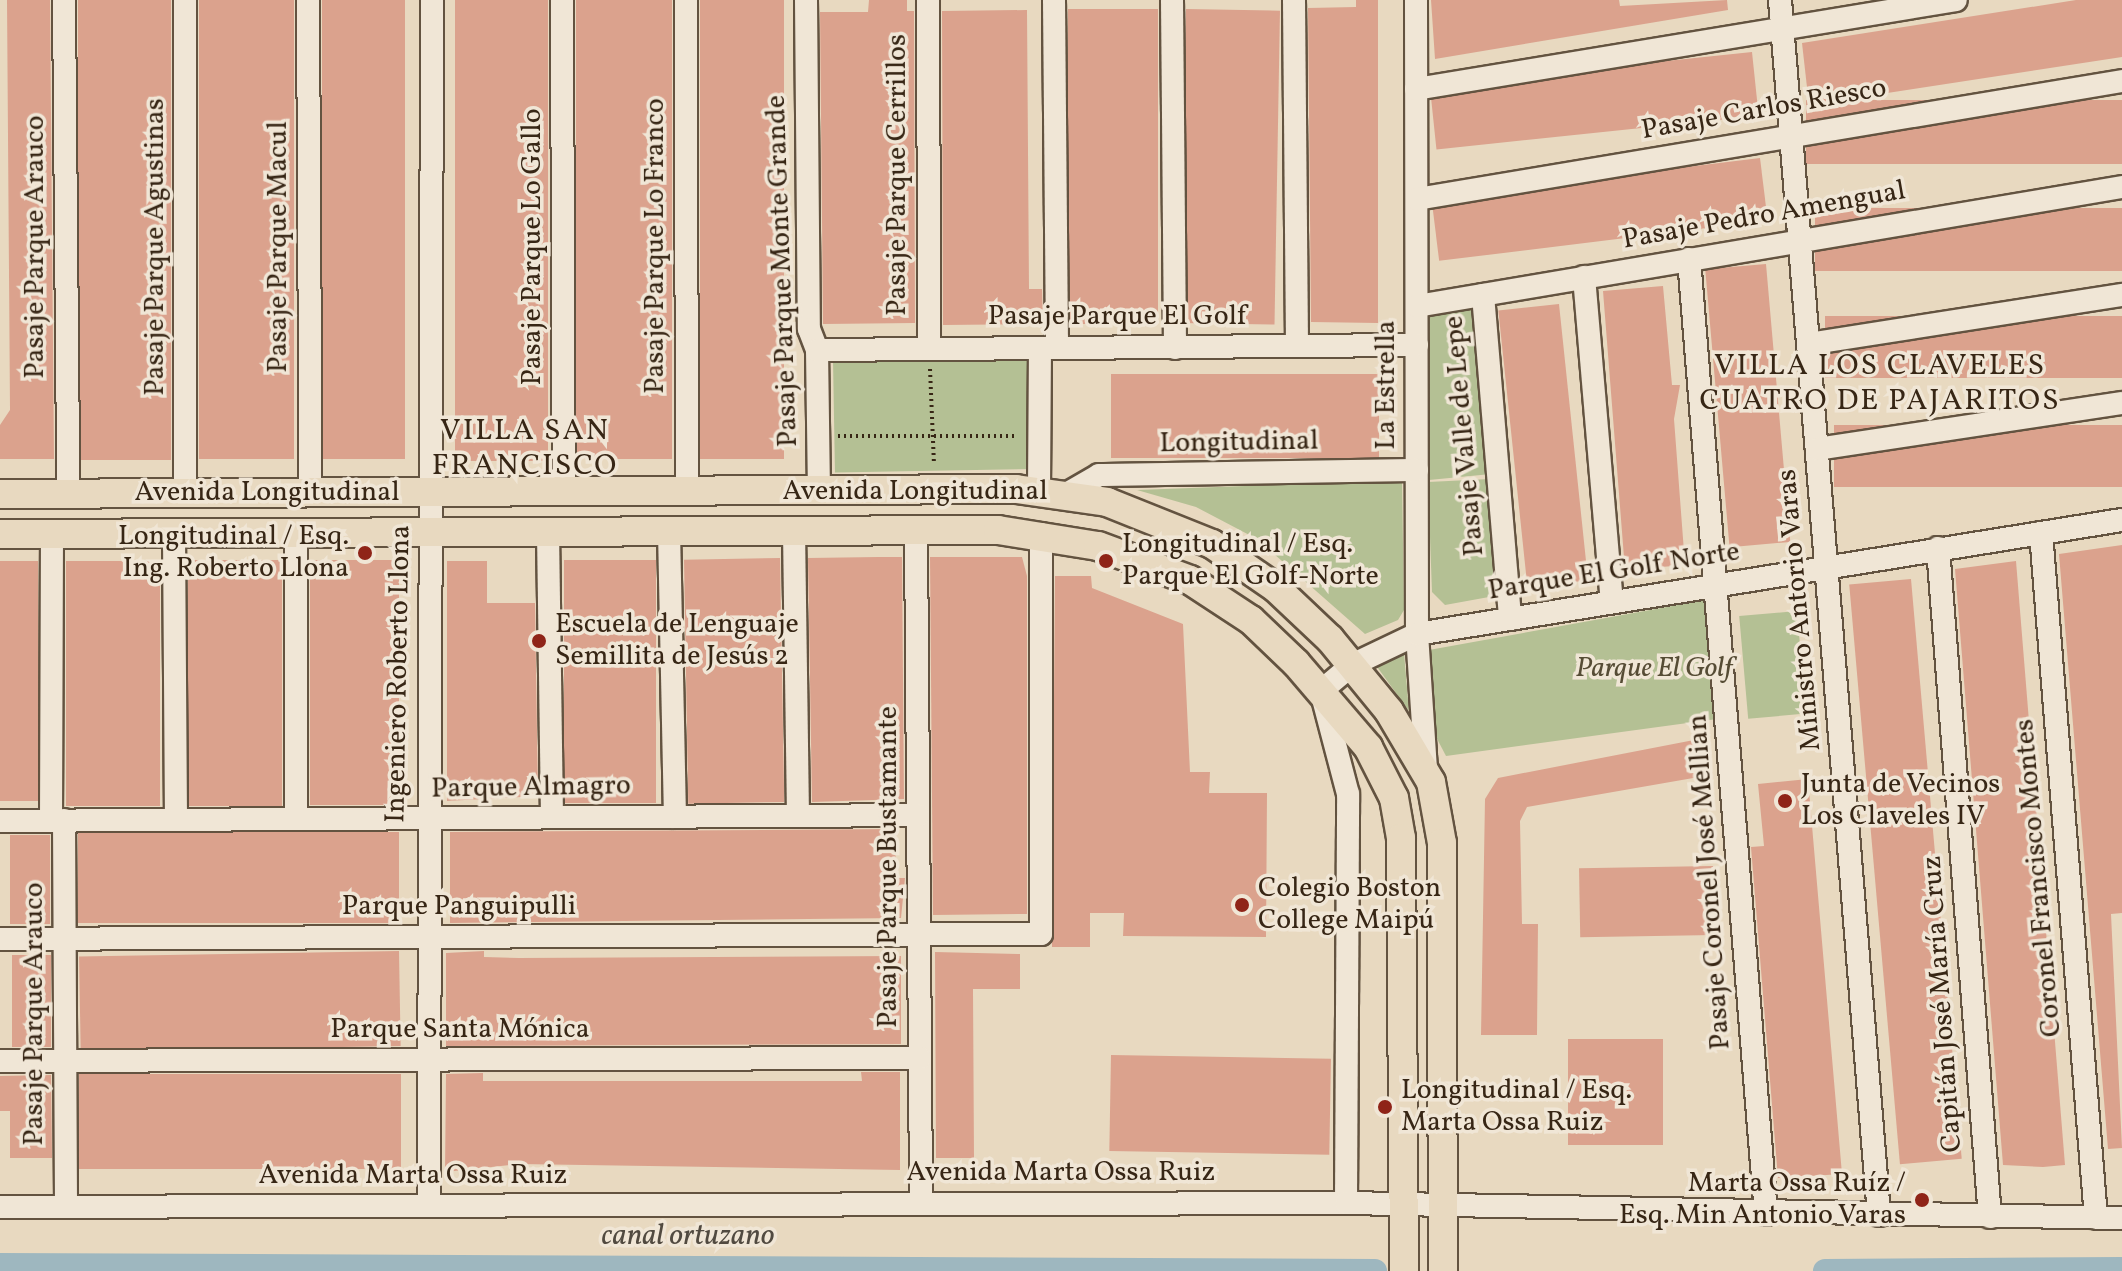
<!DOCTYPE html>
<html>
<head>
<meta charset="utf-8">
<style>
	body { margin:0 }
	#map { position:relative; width:2122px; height:1271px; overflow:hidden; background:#e8d9c0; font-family:Vollkorn,serif }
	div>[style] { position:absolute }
	.green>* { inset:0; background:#b4c094; transform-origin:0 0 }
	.canal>* { height:24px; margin:-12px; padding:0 12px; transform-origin:12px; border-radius:12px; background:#9eb7bf }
	.building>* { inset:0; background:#dba28d; transform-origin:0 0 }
	.path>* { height:4px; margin-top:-2px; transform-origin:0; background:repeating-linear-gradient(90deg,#372615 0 2px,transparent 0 6px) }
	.roads { filter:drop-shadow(2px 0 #635340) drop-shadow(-2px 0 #635340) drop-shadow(0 2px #635340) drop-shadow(0 -2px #635340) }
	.minor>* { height:22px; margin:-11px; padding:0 11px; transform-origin:11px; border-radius:11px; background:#f0e6d6 }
	.major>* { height:28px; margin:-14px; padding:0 14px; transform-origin:14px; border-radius:14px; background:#e8d9c0 }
	.dots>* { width:22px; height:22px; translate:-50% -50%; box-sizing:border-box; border:4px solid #f0e6d6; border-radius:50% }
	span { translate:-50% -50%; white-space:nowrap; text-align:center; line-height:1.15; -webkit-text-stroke:7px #f0e6d6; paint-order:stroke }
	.street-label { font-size:28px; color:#372615 }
	.poi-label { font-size:28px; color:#372615 }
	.right { translate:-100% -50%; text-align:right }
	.left { translate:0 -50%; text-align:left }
	.park-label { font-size:28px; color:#564c35; font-style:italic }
	.neighbourhood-label { font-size:30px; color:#372615; letter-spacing:2px }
	.water-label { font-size:30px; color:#514a40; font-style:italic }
</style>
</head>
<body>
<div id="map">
	<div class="green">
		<i style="clip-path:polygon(1477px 304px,1491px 474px,1429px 480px,1424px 313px)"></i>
		<i style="left:1031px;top:358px;width:111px;height:198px;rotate:89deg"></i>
		<i style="clip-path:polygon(1490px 479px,1500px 595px,1445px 605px,1432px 592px,1428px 482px)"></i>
		<i style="clip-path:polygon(1402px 480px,1404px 610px,1398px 620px,1365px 634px,1257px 539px,1196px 507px,1137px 490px)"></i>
		<i style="clip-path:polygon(1711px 599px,1717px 719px,1446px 756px,1434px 733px,1429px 650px)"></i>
		<i style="left:1797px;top:611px;width:103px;height:58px;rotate:85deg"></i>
		<i style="clip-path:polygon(1404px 653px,1409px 711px,1375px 664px)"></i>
	</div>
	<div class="canal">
		<i style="left:0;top:1265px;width:1375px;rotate:0.25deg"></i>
		<i style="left:1825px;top:1271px;width:297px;rotate:-0.4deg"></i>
	</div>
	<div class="building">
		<i style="clip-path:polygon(7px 0,50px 0,54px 459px,0 459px,0 425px,10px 410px)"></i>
		<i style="left:78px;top:0;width:93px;height:460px"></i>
		<i style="left:199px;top:0;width:95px;height:459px"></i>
		<i style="left:322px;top:0;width:83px;height:459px"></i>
		<i style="left:455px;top:0;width:93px;height:461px"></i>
		<i style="left:576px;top:0;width:96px;height:459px"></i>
		<i style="left:700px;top:0;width:84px;height:459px"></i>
		<i style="clip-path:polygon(869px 0,907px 0,907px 11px,914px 11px,915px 323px,823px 324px,820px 12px,868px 12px)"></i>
		<i style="clip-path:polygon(1356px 0,1378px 0,1378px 323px,1311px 322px,1308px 8px,1356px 7px)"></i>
		<i style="clip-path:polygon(1431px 0,1619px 0,1620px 6px,1727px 0,1728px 10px,1435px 59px)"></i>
		<i style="clip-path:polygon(2076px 0,2122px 0,2122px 57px,1809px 105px,1802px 43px)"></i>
		<i style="left:1068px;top:9px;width:90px;height:315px"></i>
		<i style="left:1186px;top:9px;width:94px;height:314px;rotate:1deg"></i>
		<i style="clip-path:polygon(1027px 10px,1029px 289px,1042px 289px,1043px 324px,943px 325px,942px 11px)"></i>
		<i style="left:1752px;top:52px;width:64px;height:324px;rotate:84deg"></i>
		<i style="left:2122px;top:100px;width:64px;height:316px;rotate:90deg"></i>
		<i style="left:1760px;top:158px;width:63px;height:331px;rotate:83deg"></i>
		<i style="left:2122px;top:208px;width:63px;height:307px;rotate:90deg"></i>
		<i style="left:1766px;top:264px;width:279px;height:61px;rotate:85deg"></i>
		<i style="clip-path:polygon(1663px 286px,1672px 385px,1680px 385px,1674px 419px,1685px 565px,1625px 570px,1603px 291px)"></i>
		<i style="left:1559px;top:304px;width:278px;height:61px;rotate:84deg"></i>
		<i style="left:2122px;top:316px;width:62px;height:297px;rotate:90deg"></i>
		<i style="left:1111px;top:374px;width:268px;height:84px"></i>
		<i style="left:2122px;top:425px;width:62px;height:288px;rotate:90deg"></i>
		<i style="clip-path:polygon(2122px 545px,2122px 913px,2111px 914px,2122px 1148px,2108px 1149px,2059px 554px)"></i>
		<i style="clip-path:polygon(878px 557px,902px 557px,904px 799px,812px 802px,808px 558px)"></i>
		<i style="clip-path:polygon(930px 557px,1022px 557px,1027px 576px,1027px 914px,933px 915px)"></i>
		<i style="left:780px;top:558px;width:244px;height:96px;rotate:89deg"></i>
		<i style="left:188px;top:560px;width:94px;height:246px"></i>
		<i style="left:310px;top:560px;width:89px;height:245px"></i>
		<i style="left:564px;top:560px;width:92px;height:243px"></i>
		<i style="left:0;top:561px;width:38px;height:240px"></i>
		<i style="left:66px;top:561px;width:94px;height:245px"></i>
		<i style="clip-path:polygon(447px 561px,487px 561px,487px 603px,535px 603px,538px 796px,447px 801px)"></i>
		<i style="clip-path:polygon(2016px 561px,2065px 1165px,2043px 1167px,2003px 1165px,1955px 569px)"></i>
		<i style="clip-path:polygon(1055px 576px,1091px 576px,1092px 588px,1183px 624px,1190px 772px,1210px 772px,1209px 793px,1267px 793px,1266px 937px,1123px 936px,1124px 913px,1090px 913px,1090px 947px,1052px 947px)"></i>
		<i style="left:1911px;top:579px;width:582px;height:62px;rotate:85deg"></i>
		<i style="clip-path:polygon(1694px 740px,1699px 777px,1527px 807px,1520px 821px,1522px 924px,1538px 924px,1537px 1035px,1481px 1035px,1485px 799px,1498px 778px)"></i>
		<i style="clip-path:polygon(1808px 779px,1842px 1174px,1778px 1178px,1751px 847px,1764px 846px,1758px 784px)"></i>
		<i style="clip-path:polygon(895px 829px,896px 878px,905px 878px,901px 918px,450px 923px,450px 832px)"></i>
		<i style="left:399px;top:832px;width:91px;height:321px;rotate:90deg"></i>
		<i style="left:10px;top:835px;width:40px;height:89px"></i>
		<i style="left:1713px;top:866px;width:69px;height:134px;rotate:89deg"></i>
		<i style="left:399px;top:951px;width:95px;height:320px;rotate:89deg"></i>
		<i style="clip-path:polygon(484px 951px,484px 957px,519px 958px,901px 956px,901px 1044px,446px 1046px,446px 953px)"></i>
		<i style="clip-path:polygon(935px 952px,1020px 954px,1020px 989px,973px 989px,974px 1158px,936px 1158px)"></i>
		<i style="left:12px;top:955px;width:39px;height:92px"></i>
		<i style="left:1663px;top:1039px;width:106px;height:95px;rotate:90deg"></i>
		<i style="left:1111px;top:1055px;width:220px;height:96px;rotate:1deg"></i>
		<i style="clip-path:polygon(861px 1072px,900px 1072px,900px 1170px,518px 1164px,445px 1172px,446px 1074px,483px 1073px,483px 1081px,862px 1081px)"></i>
		<i style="left:401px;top:1074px;width:95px;height:322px;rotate:90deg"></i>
		<i style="clip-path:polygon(51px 1075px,52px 1158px,10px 1158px,10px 1111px,0 1111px,0 1076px)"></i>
	</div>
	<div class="path">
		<i style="left:930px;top:369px;width:95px;rotate:87.6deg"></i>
		<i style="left:838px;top:436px;width:179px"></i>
	</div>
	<div class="roads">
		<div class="minor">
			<i style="left:64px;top:0;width:493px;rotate:89.5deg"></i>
			<i style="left:185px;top:0;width:493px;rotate:90deg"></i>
			<i style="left:308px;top:0;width:493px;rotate:89.7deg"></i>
			<i style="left:562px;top:0;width:493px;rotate:89.8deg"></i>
			<i style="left:686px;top:0;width:492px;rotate:89.9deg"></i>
			<i style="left:806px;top:0;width:329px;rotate:89.5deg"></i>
			<i style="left:809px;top:329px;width:22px;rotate:69deg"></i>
			<i style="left:817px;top:350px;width:141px;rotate:89.2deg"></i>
			<i style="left:928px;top:0;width:349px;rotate:89.8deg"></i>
			<i style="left:1054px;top:0;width:348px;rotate:89.5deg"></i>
			<i style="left:1172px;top:0;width:348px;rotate:89.5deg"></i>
			<i style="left:1294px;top:0;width:346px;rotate:89.5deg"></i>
			<i style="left:1416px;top:0;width:634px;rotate:89.91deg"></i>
			<i style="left:1417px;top:634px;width:136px;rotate:86.2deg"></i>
			<i style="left:1780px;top:0;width:1219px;rotate:85.34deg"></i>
			<i style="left:1416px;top:89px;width:547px;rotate:-9.36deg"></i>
			<i style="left:1417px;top:199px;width:715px;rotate:-9.5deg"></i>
			<i style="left:1689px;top:259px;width:958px;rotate:85.39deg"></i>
			<i style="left:1584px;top:277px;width:326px;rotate:85.1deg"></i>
			<i style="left:1483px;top:295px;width:325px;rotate:85.2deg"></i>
			<i style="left:1417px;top:306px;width:715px;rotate:-9.58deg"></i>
			<i style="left:1808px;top:344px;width:318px;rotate:-8.9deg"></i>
			<i style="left:817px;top:350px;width:600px;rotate:-0.48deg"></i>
			<i style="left:1817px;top:449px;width:308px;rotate:-8.6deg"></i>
			<i style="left:1039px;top:490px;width:142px;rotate:-89.6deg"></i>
			<i style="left:1068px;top:493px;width:36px;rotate:-30deg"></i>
			<i style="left:1099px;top:475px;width:318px;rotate:-0.9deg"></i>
			<i style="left:794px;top:530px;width:286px;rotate:89.2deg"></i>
			<i style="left:916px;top:530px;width:673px;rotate:89.57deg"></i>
			<i style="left:548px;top:531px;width:286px;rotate:89.2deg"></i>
			<i style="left:669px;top:531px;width:286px;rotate:88.8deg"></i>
			<i style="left:296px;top:533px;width:286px;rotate:90deg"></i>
			<i style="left:2041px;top:533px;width:687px;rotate:85.41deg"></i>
			<i style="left:174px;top:534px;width:286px;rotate:89.6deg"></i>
			<i style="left:1938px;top:548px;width:671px;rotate:85.56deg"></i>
			<i style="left:51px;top:820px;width:286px;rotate:-89.8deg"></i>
			<i style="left:64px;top:820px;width:387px;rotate:89.7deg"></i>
			<i style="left:0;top:821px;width:918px;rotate:-0.37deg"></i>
			<i style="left:0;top:939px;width:1041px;rotate:-0.28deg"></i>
			<i style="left:1041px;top:934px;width:400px;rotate:-90deg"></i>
			<i style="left:0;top:1061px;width:920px;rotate:-0.19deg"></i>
			<i style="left:1346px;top:1203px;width:409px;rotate:-89.7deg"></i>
			<i style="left:1348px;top:794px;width:106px;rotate:-104.7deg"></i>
			<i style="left:1321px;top:691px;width:40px;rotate:-40deg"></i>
			<i style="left:1352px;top:665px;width:72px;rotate:-25.5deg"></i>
			<i style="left:1417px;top:634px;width:714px;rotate:-9.19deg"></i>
			<i style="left:429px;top:1206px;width:1206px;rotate:-89.86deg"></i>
			<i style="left:0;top:1207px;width:1346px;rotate:-0.17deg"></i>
			<i style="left:1346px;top:1203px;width:776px;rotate:1.11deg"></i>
		</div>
		<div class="major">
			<i style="left:0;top:494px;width:1016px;rotate:-0.28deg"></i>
			<i style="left:1016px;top:489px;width:92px;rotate:8.1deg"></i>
			<i style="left:1107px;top:502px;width:113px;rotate:21.8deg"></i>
			<i style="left:1212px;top:544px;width:78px;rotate:34.5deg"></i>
			<i style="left:1276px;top:588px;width:74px;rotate:43.4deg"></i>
			<i style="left:1330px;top:639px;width:93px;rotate:50.7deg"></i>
			<i style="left:1389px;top:711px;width:82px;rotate:59.4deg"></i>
			<i style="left:1431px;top:782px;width:62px;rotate:79.8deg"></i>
			<i style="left:1442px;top:843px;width:428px;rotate:89.9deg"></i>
			<i style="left:0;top:534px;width:998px;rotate:-0.23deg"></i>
			<i style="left:998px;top:530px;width:101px;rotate:9.1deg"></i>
			<i style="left:1098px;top:546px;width:98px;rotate:20.3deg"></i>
			<i style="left:1190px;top:580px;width:73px;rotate:33.3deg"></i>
			<i style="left:1251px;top:620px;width:62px;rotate:43.7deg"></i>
			<i style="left:1296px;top:663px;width:111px;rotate:49.4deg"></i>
			<i style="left:1368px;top:747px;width:57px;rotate:63deg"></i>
			<i style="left:1394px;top:798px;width:41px;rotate:80.1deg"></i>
			<i style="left:1401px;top:838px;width:433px;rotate:89.6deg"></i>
		</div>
	</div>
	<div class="dots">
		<i style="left:365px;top:553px;background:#8f2418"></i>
		<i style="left:1106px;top:561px;background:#8f2418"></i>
		<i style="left:539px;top:641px;background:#8f2418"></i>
		<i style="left:1785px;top:801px;background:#8f2418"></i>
		<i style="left:1242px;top:905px;background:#8f2418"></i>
		<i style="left:1385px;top:1107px;background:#8f2418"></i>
		<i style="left:1922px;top:1200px;background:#8f2418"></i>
	</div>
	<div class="street-label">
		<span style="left:1764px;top:110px;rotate:-10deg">Pasaje Carlos Riesco</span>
		<span style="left:898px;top:175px;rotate:-90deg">Pasaje Parque Cerrillos</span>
		<span style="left:1764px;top:216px;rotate:-10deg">Pasaje Pedro Amengual</span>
		<span style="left:656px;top:246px;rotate:-90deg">Pasaje Parque Lo Franco</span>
		<span style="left:36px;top:247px;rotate:-90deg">Pasaje Parque Arauco</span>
		<span style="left:156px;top:247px;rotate:-90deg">Pasaje Parque Agustinas</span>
		<span style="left:279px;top:247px;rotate:-90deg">Pasaje Parque Macul</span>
		<span style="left:533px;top:247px;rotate:-90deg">Pasaje Parque Lo Gallo</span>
		<span style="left:783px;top:271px;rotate:-92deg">Pasaje Parque Monte Grande</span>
		<span style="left:1117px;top:317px">Pasaje Parque El Golf</span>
		<span style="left:1387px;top:385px;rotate:-90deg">La Estrella</span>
		<span style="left:1465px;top:436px;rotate:-95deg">Pasaje Valle de Lepe</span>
		<span style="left:1239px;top:443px;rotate:-1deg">Longitudinal</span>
		<span style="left:915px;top:492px">Avenida Longitudinal</span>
		<span style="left:267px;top:493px">Avenida Longitudinal</span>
		<span style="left:1614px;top:572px;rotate:-9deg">Parque El Golf Norte</span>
		<span style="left:1800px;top:610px;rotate:-95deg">Ministro Antorio Varas</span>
		<span style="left:399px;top:674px;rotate:-89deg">Ingeniero Roberto Llona</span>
		<span style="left:531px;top:788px;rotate:-1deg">Parque Almagro</span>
		<span style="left:889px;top:867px;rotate:-90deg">Pasaje Parque Bustamante</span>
		<span style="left:2039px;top:878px;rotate:-95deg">Coronel Francisco Montes</span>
		<span style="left:1710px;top:882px;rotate:-94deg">Pasaje Coronel José Mellian</span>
		<span style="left:459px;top:907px">Parque Panguipulli</span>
		<span style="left:1943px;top:1004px;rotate:-94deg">Capitán José María Cruz</span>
		<span style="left:35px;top:1014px;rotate:-90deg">Pasaje Parque Arauco</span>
		<span style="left:460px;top:1030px">Parque Santa Mónica</span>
		<span style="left:1061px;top:1173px">Avenida Marta Ossa Ruiz</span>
		<span style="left:413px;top:1176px">Avenida Marta Ossa Ruiz</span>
	</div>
	<div class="poi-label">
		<span class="right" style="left:349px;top:553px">Longitudinal / Esq.<br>Ing. Roberto Llona</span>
		<span class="left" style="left:1122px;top:561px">Longitudinal / Esq.<br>Parque El Golf-Norte</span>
		<span class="left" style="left:555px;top:641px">Escuela de Lenguaje<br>Semillita de Jesús 2</span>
		<span class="left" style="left:1801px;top:801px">Junta de Vecinos<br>Los Claveles IV</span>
		<span class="left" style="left:1258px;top:905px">Colegio Boston<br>College Maipú</span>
		<span class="left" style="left:1401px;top:1107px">Longitudinal / Esq.<br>Marta Ossa Ruiz</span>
		<span class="right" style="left:1906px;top:1200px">Marta Ossa Ruíz /<br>Esq. Min Antonio Varas</span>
	</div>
	<div class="park-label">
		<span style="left:1654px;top:669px">Parque El Golf</span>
	</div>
	<div class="neighbourhood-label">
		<span style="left:1880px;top:383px">VILLA LOS CLAVELES<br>CUATRO DE PAJARITOS</span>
		<span style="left:525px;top:448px">VILLA SAN<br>FRANCISCO</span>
	</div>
	<div class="water-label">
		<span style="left:688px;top:1236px">canal ortuzano</span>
	</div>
</div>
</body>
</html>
